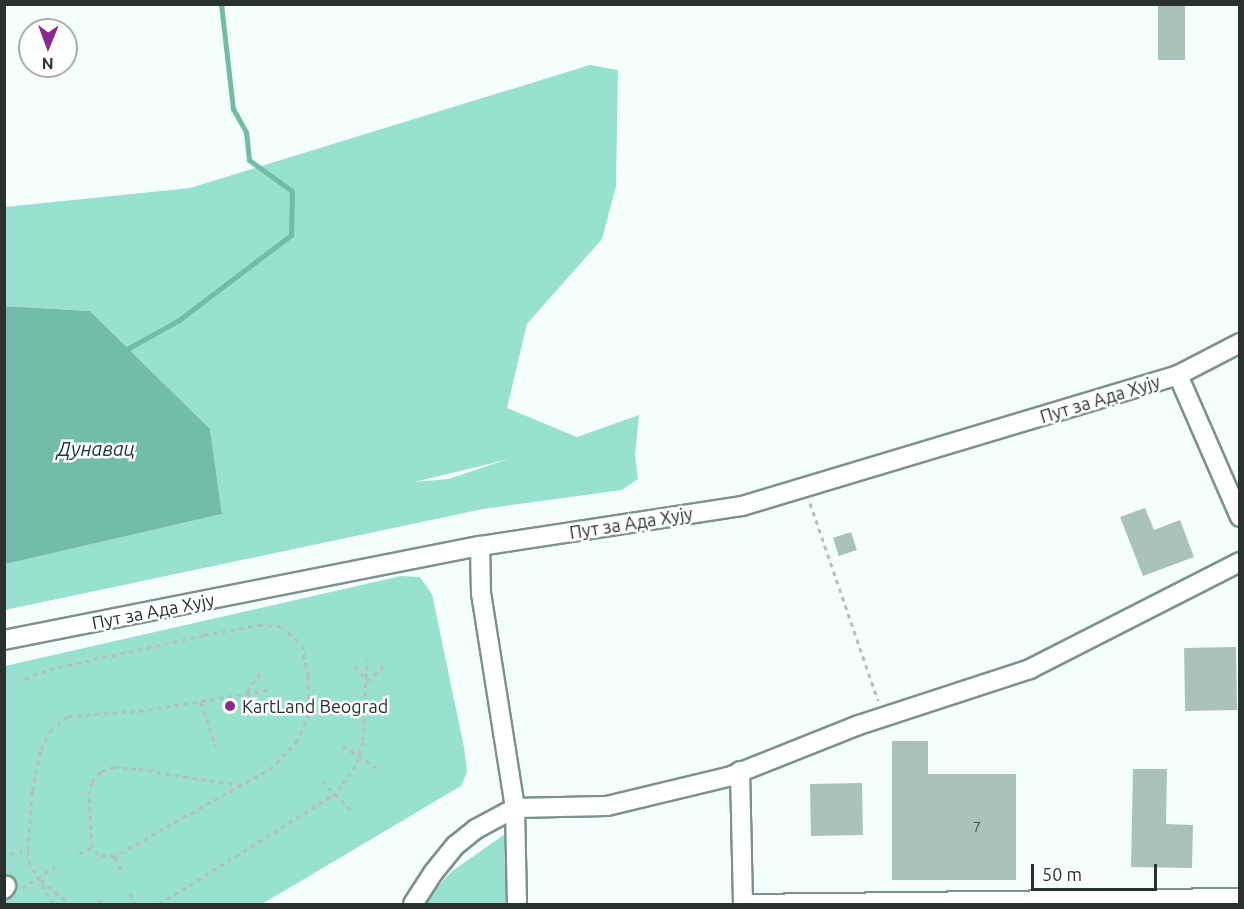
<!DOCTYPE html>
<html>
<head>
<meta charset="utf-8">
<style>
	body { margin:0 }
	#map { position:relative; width:1244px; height:909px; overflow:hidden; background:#f4fefb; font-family:Ubuntu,sans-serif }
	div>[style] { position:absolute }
	.green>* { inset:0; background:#98e1cf }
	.water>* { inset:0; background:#73bcaa }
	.stream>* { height:5px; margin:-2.5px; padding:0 2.5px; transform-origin:2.5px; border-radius:2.5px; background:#73bcaa }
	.building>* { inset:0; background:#abc2bb; transform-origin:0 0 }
	.path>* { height:3px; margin-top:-1.5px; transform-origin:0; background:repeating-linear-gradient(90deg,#b6bfbc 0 4.5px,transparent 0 9px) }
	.roads { filter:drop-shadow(2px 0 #7c928b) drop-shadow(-2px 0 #7c928b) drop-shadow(0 2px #7c928b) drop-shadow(0 -2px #7c928b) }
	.minor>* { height:18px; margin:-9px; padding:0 9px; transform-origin:9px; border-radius:9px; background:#fff }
	.dots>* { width:16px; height:16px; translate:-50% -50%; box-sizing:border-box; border:3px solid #fff; border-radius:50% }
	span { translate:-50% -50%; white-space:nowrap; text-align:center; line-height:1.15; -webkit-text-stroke:5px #fff; paint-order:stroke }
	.number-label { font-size:15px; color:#4a5652 }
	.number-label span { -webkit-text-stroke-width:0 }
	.street-label { font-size:18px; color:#29322f }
	.poi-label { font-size:18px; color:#29322f }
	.left { translate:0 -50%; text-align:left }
	.water-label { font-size:20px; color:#183b33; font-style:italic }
	.frame { position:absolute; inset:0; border:6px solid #29322f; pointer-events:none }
	.north { position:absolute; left:18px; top:18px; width:60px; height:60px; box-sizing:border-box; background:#fff; border:2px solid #a9adac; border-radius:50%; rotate:181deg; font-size:16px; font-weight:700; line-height:24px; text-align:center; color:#29322f }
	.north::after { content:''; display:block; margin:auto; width:21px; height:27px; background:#8b288f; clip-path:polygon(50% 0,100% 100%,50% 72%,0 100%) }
	.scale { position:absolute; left:1031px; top:864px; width:126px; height:27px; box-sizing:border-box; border:3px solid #29322f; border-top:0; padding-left:8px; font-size:18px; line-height:21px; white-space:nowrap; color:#29322f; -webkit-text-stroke:4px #fff; paint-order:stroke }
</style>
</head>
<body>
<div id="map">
	<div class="green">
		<i style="clip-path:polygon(evenodd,590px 65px,618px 70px,616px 186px,602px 239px,527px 324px,507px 408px,577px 437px,639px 415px,635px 455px,638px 479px,622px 490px,483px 509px,5px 610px,4px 564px,222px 514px,210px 429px,90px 311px,5px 306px,5px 207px,190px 188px,590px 65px,511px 458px,449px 479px,414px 482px,489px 464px,511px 458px)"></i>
		<i style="clip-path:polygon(401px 576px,420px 577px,432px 594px,464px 747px,467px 772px,461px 786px,262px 904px,5px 904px,5px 666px)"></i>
		<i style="clip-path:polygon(525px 820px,526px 904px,422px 904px,451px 872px)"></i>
	</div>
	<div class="water">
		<i style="clip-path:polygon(4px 306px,90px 311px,210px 429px,222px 514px,5px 564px)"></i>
	</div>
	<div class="stream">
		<i style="left:127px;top:349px;width:60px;rotate:-29.1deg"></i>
		<i style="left:179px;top:320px;width:141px;rotate:-37.2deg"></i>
		<i style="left:291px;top:235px;width:44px;rotate:-88.7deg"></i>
		<i style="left:292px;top:191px;width:53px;rotate:-144.2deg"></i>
		<i style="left:249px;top:160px;width:28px;rotate:-96deg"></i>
		<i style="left:246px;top:132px;width:26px;rotate:-119deg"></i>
		<i style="left:233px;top:109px;width:106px;rotate:-96.5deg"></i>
	</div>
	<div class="building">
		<i style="left:1158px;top:4px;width:27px;height:56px"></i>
		<i style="clip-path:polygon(1145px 508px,1154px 530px,1180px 520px,1194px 557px,1143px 576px,1120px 517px)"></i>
		<i style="left:851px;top:532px;width:19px;height:19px;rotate:72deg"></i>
		<i style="left:1236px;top:647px;width:63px;height:52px;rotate:89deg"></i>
		<i style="clip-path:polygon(892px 741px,928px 741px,928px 774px,1016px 774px,1016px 880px,892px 880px)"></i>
		<i style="clip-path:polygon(1133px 769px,1167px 769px,1166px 824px,1193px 825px,1192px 868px,1131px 867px)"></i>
		<i style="left:862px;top:783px;width:52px;height:52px;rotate:89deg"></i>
	</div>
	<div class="path">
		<i style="left:810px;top:503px;width:209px;rotate:71deg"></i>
		<i style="left:355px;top:666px;width:19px;rotate:51deg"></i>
		<i style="left:367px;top:681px;width:23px;rotate:-43deg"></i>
		<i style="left:260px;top:673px;width:25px;rotate:124deg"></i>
		<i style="left:246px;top:694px;width:25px;rotate:32deg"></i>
		<i style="left:25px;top:679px;width:27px;rotate:-22deg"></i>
		<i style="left:50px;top:669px;width:158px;rotate:-12.4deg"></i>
		<i style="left:204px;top:635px;width:56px;rotate:-10.3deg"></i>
		<i style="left:259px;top:625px;width:22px;rotate:3deg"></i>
		<i style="left:281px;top:626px;width:28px;rotate:42deg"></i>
		<i style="left:302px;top:645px;width:32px;rotate:79deg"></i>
		<i style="left:308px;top:676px;width:38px;rotate:88deg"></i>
		<i style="left:309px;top:714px;width:28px;rotate:113deg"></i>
		<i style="left:298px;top:740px;width:37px;rotate:133deg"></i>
		<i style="left:273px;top:767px;width:181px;rotate:150.6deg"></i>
		<i style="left:115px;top:856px;width:17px;rotate:-177deg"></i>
		<i style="left:98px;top:855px;width:10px;rotate:-127deg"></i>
		<i style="left:92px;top:847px;width:52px;rotate:-93.3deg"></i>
		<i style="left:89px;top:795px;width:13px;rotate:-77deg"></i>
		<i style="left:92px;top:782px;width:14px;rotate:-51deg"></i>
		<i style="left:101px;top:771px;width:14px;rotate:-17deg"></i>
		<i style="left:114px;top:767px;width:25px;rotate:5deg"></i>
		<i style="left:139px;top:769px;width:101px;rotate:9.1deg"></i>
		<i style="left:201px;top:702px;width:47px;rotate:71.6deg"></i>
		<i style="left:343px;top:746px;width:40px;rotate:32.9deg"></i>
		<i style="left:322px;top:781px;width:42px;rotate:45deg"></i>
		<i style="left:10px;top:854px;width:18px;rotate:-13deg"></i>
		<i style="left:79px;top:854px;width:15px;rotate:-28deg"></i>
		<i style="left:115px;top:857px;width:19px;rotate:65deg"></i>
		<i style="left:41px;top:880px;width:38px;rotate:40deg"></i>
		<i style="left:22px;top:888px;width:40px;rotate:-32.9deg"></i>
		<i style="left:130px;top:893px;width:12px;rotate:66deg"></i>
		<i style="left:53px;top:904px;width:46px;rotate:-119.9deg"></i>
		<i style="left:30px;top:864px;width:14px;rotate:-98deg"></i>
		<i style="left:28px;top:850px;width:59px;rotate:-86.1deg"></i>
		<i style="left:32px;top:791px;width:43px;rotate:-77.9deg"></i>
		<i style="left:41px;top:749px;width:20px;rotate:-63deg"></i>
		<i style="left:50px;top:731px;width:23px;rotate:-40deg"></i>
		<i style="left:68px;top:716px;width:71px;rotate:-4deg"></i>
		<i style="left:139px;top:711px;width:131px;rotate:-9.2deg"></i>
		<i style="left:99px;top:904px;width:9px;rotate:-63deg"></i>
		<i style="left:159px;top:904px;width:204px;rotate:-32deg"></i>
		<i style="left:332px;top:796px;width:16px;rotate:-47deg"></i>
		<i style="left:343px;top:784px;width:25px;rotate:-56deg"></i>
		<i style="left:357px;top:763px;width:23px;rotate:-75deg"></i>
		<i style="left:363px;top:741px;width:82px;rotate:-87.2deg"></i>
	</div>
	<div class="roads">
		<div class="minor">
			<i style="left:1178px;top:375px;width:155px;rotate:66.4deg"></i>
			<i style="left:480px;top:546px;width:47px;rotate:88.8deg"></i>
			<i style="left:481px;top:593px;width:218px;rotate:81deg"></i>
			<i style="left:515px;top:808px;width:96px;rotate:88.8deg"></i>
			<i style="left:4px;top:640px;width:485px;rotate:-11.2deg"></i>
			<i style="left:480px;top:546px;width:265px;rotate:-8.7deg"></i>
			<i style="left:742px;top:506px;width:455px;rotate:-16.7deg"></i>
			<i style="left:1178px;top:375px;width:70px;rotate:-27.3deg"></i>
			<i style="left:740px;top:771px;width:133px;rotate:88.7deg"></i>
			<i style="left:4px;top:889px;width:4px;rotate:-56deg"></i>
			<i style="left:413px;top:904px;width:37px;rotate:-57deg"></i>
			<i style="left:433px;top:873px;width:36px;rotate:-51deg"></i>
			<i style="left:456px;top:845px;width:26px;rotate:-39deg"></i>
			<i style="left:476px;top:829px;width:44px;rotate:-28.3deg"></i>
			<i style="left:515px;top:808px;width:92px;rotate:-1.2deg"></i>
			<i style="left:607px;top:806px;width:124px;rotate:-13.5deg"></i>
			<i style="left:728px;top:777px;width:141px;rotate:-21.7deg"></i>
			<i style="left:859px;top:725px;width:180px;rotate:-18.1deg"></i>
			<i style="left:1030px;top:669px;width:236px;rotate:-27deg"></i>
			<i style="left:744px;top:904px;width:496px;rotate:-0.7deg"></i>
		</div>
	</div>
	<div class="dots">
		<i style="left:230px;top:706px;background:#8b288f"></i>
	</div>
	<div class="number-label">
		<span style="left:977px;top:827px">7</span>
	</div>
	<div class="street-label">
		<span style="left:1100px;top:399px;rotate:-17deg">Пут за Ада Хују</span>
		<span style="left:631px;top:523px;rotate:-9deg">Пут за Ада Хују</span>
		<span style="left:153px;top:611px;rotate:-11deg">Пут за Ада Хују</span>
	</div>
	<div class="poi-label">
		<span class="left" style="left:242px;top:706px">KartLand Beograd</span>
	</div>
	<div class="water-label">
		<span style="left:96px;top:448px">Дунавац</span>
	</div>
	<div class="frame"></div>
	<div class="north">N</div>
	<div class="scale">50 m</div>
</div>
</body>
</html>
